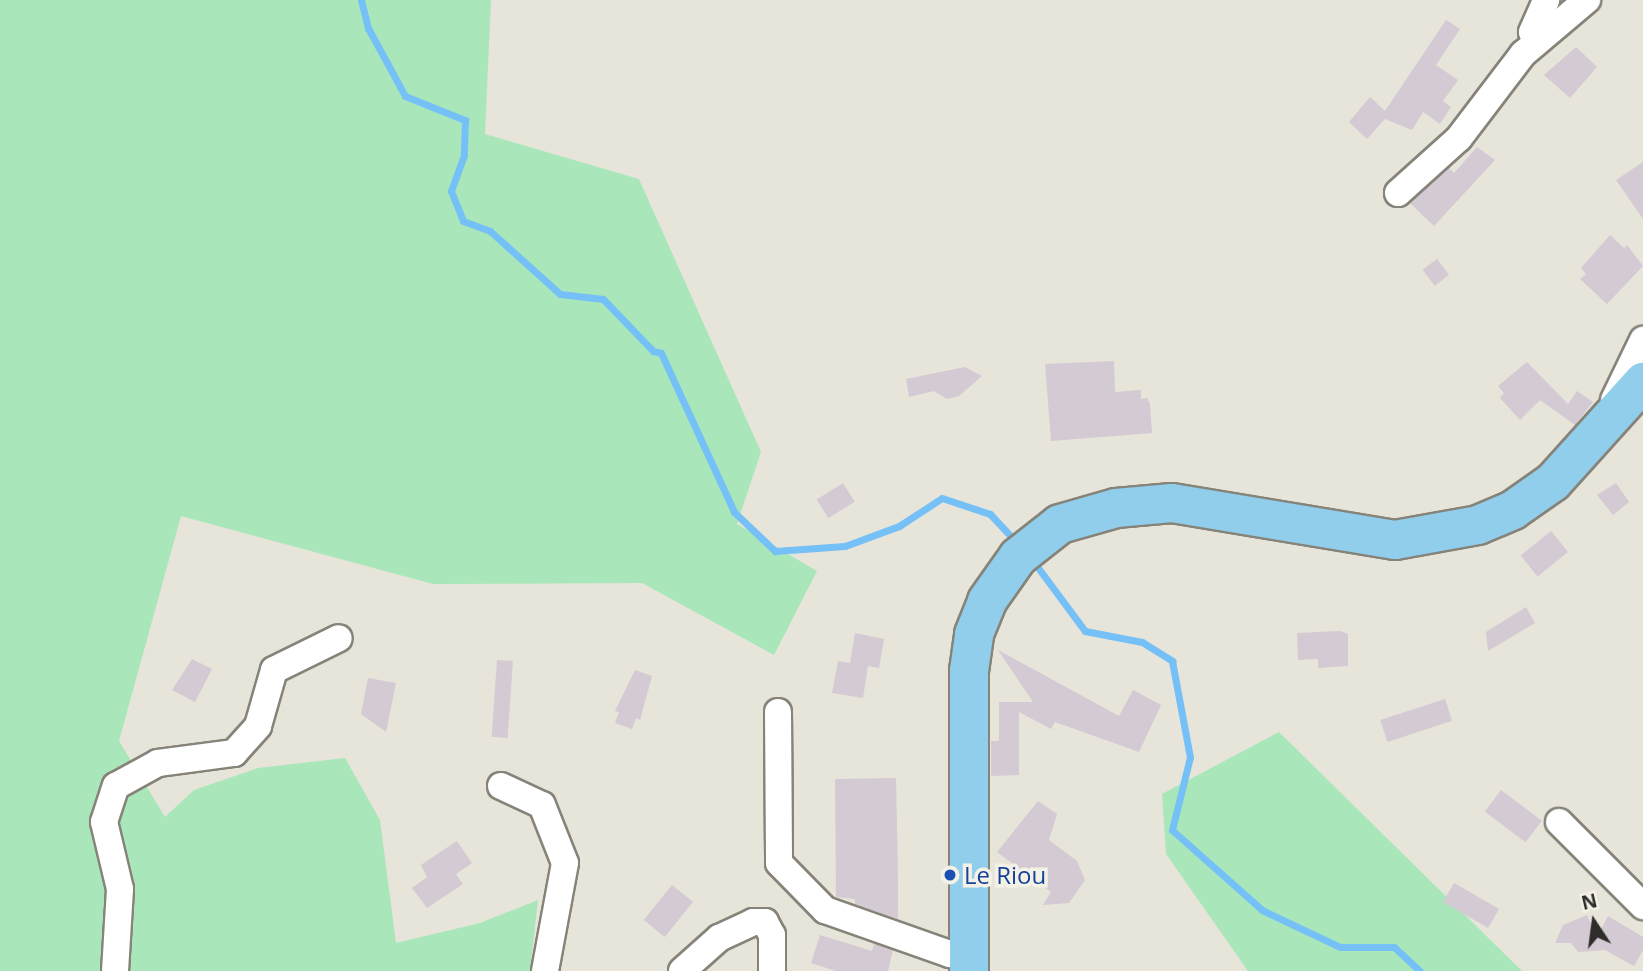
<!DOCTYPE html>
<html>
<head>
<meta charset="utf-8">
<style>
	body { margin:0 }
	#map { position:relative; width:1643px; height:971px; overflow:hidden; background:#e7e4d9; font-family:"Open Sans",sans-serif }
	div>[style] { position:absolute }
	.green>* { inset:0; background:#a9e7bb }
	.stream>* { height:7px; margin:-3.5px; padding:0 3.5px; transform-origin:3.5px; border-radius:3.5px; background:#76c0f8 }
	.building>* { inset:0; background:#d3cad3; transform-origin:0 0 }
	.roads { filter:drop-shadow(2px 0 #868379) drop-shadow(-2px 0 #868379) drop-shadow(0 2px #868379) drop-shadow(0 -2px #868379) }
	.minor>* { height:26px; margin:-13px; padding:0 13px; transform-origin:13px; border-radius:13px; background:#fff }
	.primary>* { height:38px; margin:-19px; padding:0 19px; transform-origin:19px; border-radius:19px; background:#91ceec }
	.dots>* { width:19px; height:19px; translate:-50% -50%; box-sizing:border-box; border:4px solid #f4f1e6; border-radius:50% }
	span { translate:-50% -50%; white-space:nowrap; text-align:center; line-height:1.15; -webkit-text-stroke:7px #f4f1e6; paint-order:stroke }
	.transit-label { font-size:24px; color:#164399 }
	.left { translate:0 -50%; text-align:left }
	.north { position:absolute; left:1559px; top:887px; width:70px; height:70px; -webkit-text-stroke:5px #f4f1e6; paint-order:stroke; rotate:347deg; font-size:19px; font-weight:700; line-height:28px; text-align:center; color:#2e2d29 }
	.north::after { content:''; display:block; margin:auto; width:24px; height:32px; background:#2e2d29; clip-path:polygon(50% 0,100% 100%,50% 72%,0 100%) }
</style>
</head>
<body>
<div id="map">
	<div class="green">
		<i style="clip-path:polygon(0 0,491px 0,485px 134px,639px 179px,761px 452px,737px 524px,817px 571px,774px 655px,642px 583px,433px 584px,181px 516px,119px 741px,165px 817px,194px 790px,258px 768px,345px 758px,380px 820px,396px 943px,480px 923px,538px 900px,530px 971px,0 971px)"></i>
		<i style="clip-path:polygon(1279px 732px,1522px 971px,1248px 971px,1166px 854px,1162px 794px)"></i>
	</div>
	<div class="stream">
		<i style="left:361px;top:0;width:29px;rotate:76deg"></i>
		<i style="left:368px;top:28px;width:77px;rotate:61.4deg"></i>
		<i style="left:405px;top:96px;width:65px;rotate:21.8deg"></i>
		<i style="left:465px;top:120px;width:35px;rotate:92deg"></i>
		<i style="left:464px;top:155px;width:38px;rotate:110deg"></i>
		<i style="left:451px;top:191px;width:32px;rotate:68deg"></i>
		<i style="left:463px;top:221px;width:29px;rotate:20deg"></i>
		<i style="left:490px;top:231px;width:94px;rotate:42deg"></i>
		<i style="left:560px;top:294px;width:43px;rotate:6.6deg"></i>
		<i style="left:603px;top:299px;width:72px;rotate:46.1deg"></i>
		<i style="left:653px;top:351px;width:8px;rotate:14deg"></i>
		<i style="left:661px;top:353px;width:175px;rotate:65.3deg"></i>
		<i style="left:734px;top:512px;width:57px;rotate:43.6deg"></i>
		<i style="left:775px;top:551px;width:70px;rotate:-4.1deg"></i>
		<i style="left:845px;top:546px;width:58px;rotate:-20.3deg"></i>
		<i style="left:899px;top:526px;width:51px;rotate:-33.1deg"></i>
		<i style="left:942px;top:498px;width:51px;rotate:18.4deg"></i>
		<i style="left:990px;top:514px;width:41px;rotate:47deg"></i>
		<i style="left:1033px;top:561px;width:87px;rotate:53.4deg"></i>
		<i style="left:1085px;top:631px;width:58px;rotate:10.9deg"></i>
		<i style="left:1142px;top:642px;width:36px;rotate:32deg"></i>
		<i style="left:1172px;top:661px;width:98px;rotate:79.4deg"></i>
		<i style="left:1190px;top:757px;width:75px;rotate:103.9deg"></i>
		<i style="left:1172px;top:830px;width:120px;rotate:41.6deg"></i>
		<i style="left:1262px;top:910px;width:86px;rotate:25.4deg"></i>
		<i style="left:1340px;top:947px;width:54px"></i>
		<i style="left:1394px;top:947px;width:35px;rotate:43deg"></i>
	</div>
	<div class="building">
		<i style="clip-path:polygon(1446px 20px,1460px 29px,1436px 65px,1458px 80px,1443px 101px,1451px 107px,1440px 124px,1423px 112px,1412px 130px,1385px 119px,1367px 139px,1349px 122px,1370px 97px,1385px 111px)"></i>
		<i style="clip-path:polygon(1576px 47px,1597px 67px,1570px 98px,1544px 75px)"></i>
		<i style="clip-path:polygon(1477px 147px,1495px 160px,1434px 226px,1410px 203px,1449px 168px,1454px 173px)"></i>
		<i style="clip-path:polygon(1643px 162px,1643px 219px,1616px 180px)"></i>
		<i style="clip-path:polygon(1610px 235px,1624px 248px,1627px 245px,1643px 266px,1607px 304px,1580px 279px,1586px 274px,1581px 268px)"></i>
		<i style="left:1437px;top:259px;width:20px;height:18px;rotate:53deg"></i>
		<i style="clip-path:polygon(1114px 361px,1115px 392px,1141px 390px,1141px 399px,1147px 398px,1150px 404px,1152px 433px,1051px 441px,1045px 364px)"></i>
		<i style="clip-path:polygon(1527px 362px,1568px 404px,1577px 391px,1593px 402px,1575px 425px,1540px 400px,1520px 420px,1500px 398px,1504px 393px,1498px 386px)"></i>
		<i style="clip-path:polygon(965px 367px,982px 376px,959px 396px,947px 399px,934px 391px,909px 397px,906px 379px)"></i>
		<i style="left:843px;top:483px;width:22px;height:31px;rotate:58deg"></i>
		<i style="clip-path:polygon(1616px 483px,1629px 502px,1613px 515px,1597px 495px)"></i>
		<i style="left:1551px;top:531px;width:27px;height:39px;rotate:51deg"></i>
		<i style="clip-path:polygon(1526px 607px,1535px 623px,1488px 651px,1486px 632px)"></i>
		<i style="clip-path:polygon(1340px 631px,1348px 634px,1348px 666px,1318px 668px,1318px 659px,1298px 660px,1297px 633px)"></i>
		<i style="clip-path:polygon(855px 633px,884px 639px,879px 668px,868px 666px,863px 698px,832px 693px,838px 661px,850px 663px)"></i>
		<i style="clip-path:polygon(998px 650px,1119px 716px,1133px 690px,1161px 705px,1139px 752px,1055px 722px,1051px 729px,1019px 712px,1019px 775px,991px 776px,991px 741px,999px 741px,999px 702px,1033px 702px)"></i>
		<i style="clip-path:polygon(192px 659px,212px 669px,195px 702px,172px 690px)"></i>
		<i style="left:497px;top:660px;width:16px;height:77px;rotate:4deg"></i>
		<i style="clip-path:polygon(635px 670px,652px 676px,640px 720px,636px 718px,632px 729px,615px 723px,619px 712px,615px 711px)"></i>
		<i style="clip-path:polygon(368px 678px,396px 683px,386px 732px,361px 714px)"></i>
		<i style="left:1445px;top:699px;width:23px;height:68px;rotate:72deg"></i>
		<i style="clip-path:polygon(896px 778px,898px 879px,898px 919px,855px 904px,855px 899px,836px 897px,835px 779px)"></i>
		<i style="left:1501px;top:790px;width:51px;height:27px;rotate:37deg"></i>
		<i style="clip-path:polygon(1038px 801px,1057px 814px,1049px 840px,1077px 861px,1085px 880px,1069px 903px,1043px 905px,1051px 892px,997px 852px)"></i>
		<i style="clip-path:polygon(457px 841px,472px 863px,456px 874px,463px 884px,427px 908px,412px 888px,427px 877px,421px 865px)"></i>
		<i style="left:1454px;top:883px;width:52px;height:22px;rotate:30deg"></i>
		<i style="left:672px;top:885px;width:27px;height:45px;rotate:39deg"></i>
		<i style="clip-path:polygon(1587px 915px,1597px 937px,1608px 916px,1643px 937px,1643px 950px,1634px 966px,1605px 950px,1578px 952px,1571px 943px,1555px 943px,1563px 925px)"></i>
		<i style="clip-path:polygon(820px 935px,872px 951px,874px 944px,893px 950px,888px 971px,836px 971px,811px 963px)"></i>
	</div>
	<div class="roads">
		<div class="minor">
			<i style="left:1537px;top:41px;width:10px;rotate:-119deg"></i>
			<i style="left:1532px;top:32px;width:35px;rotate:-66deg"></i>
			<i style="left:1398px;top:193px;width:82px;rotate:-42deg"></i>
			<i style="left:1459px;top:138px;width:106px;rotate:-52.7deg"></i>
			<i style="left:1523px;top:54px;width:84px;rotate:-40.2deg"></i>
			<i style="left:1614px;top:400px;width:67px;rotate:-64.2deg"></i>
			<i style="left:778px;top:712px;width:151px;rotate:89.6deg"></i>
			<i style="left:779px;top:863px;width:66px;rotate:45.6deg"></i>
			<i style="left:825px;top:910px;width:133px;rotate:19.4deg"></i>
			<i style="left:950px;top:954px;width:19px;rotate:3deg"></i>
			<i style="left:501px;top:786px;width:45px;rotate:24.9deg"></i>
			<i style="left:542px;top:805px;width:62px;rotate:68.4deg"></i>
			<i style="left:565px;top:863px;width:110px;rotate:100.5deg"></i>
			<i style="left:1559px;top:822px;width:119px;rotate:45deg"></i>
			<i style="left:115px;top:971px;width:82px;rotate:-86.5deg"></i>
			<i style="left:120px;top:889px;width:69px;rotate:-103.4deg"></i>
			<i style="left:104px;top:822px;width:38px;rotate:-72deg"></i>
			<i style="left:116px;top:786px;width:48px;rotate:-28.7deg"></i>
			<i style="left:158px;top:763px;width:77px;rotate:-7.5deg"></i>
			<i style="left:234px;top:753px;width:36px;rotate:-48deg"></i>
			<i style="left:258px;top:726px;width:58px;rotate:-74.1deg"></i>
			<i style="left:274px;top:670px;width:72px;rotate:-26.2deg"></i>
			<i style="left:682px;top:971px;width:50px;rotate:-41.7deg"></i>
			<i style="left:719px;top:938px;width:38px;rotate:-25deg"></i>
			<i style="left:753px;top:922px;width:12px"></i>
			<i style="left:765px;top:922px;width:15px;rotate:62deg"></i>
			<i style="left:772px;top:935px;width:36px;rotate:90deg"></i>
		</div>
		<div class="primary">
			<i style="left:969px;top:971px;width:300px;rotate:-90deg"></i>
			<i style="left:969px;top:671px;width:37px;rotate:-82deg"></i>
			<i style="left:974px;top:634px;width:35px;rotate:-68deg"></i>
			<i style="left:987px;top:601px;width:54px;rotate:-54.8deg"></i>
			<i style="left:1018px;top:557px;width:53px;rotate:-38.2deg"></i>
			<i style="left:1060px;top:524px;width:58px;rotate:-15.9deg"></i>
			<i style="left:1116px;top:508px;width:56px;rotate:-5.1deg"></i>
			<i style="left:1172px;top:503px;width:226px;rotate:9.4deg"></i>
			<i style="left:1395px;top:540px;width:84px;rotate:-10.2deg"></i>
			<i style="left:1478px;top:525px;width:38px;rotate:-23deg"></i>
			<i style="left:1513px;top:510px;width:49px;rotate:-35deg"></i>
			<i style="left:1553px;top:482px;width:135px;rotate:-48deg"></i>
		</div>
	</div>
	<div class="dots">
		<i style="left:950px;top:875px;background:#1a4fb4"></i>
	</div>
	<div class="transit-label">
		<span class="left" style="left:964px;top:875px">Le Riou</span>
	</div>
	<div class="north">N</div>
</div>
</body>
</html>
